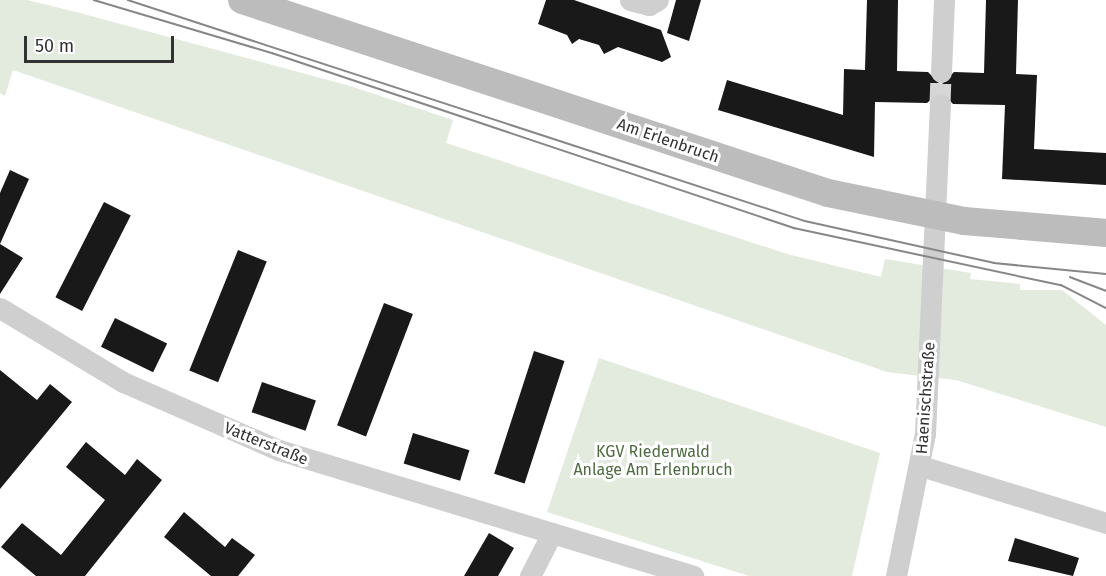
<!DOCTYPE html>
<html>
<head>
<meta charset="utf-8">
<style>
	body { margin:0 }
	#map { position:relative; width:1106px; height:576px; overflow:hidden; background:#fff; font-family:"Fira Sans",sans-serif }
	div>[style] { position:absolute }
	.green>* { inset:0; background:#e3eade }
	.building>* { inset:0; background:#191919; transform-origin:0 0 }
	.minor-tunnel>* { height:21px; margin-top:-10.5px; transform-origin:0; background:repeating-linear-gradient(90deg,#d6d6d6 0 21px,transparent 0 31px) }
	.minor>* { height:21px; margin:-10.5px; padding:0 10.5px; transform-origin:10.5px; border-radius:10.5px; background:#cfcfcf }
	.secondary>* { height:28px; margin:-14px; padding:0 14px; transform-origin:14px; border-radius:14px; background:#bcbcbc }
	.tram>* { height:1.5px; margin:-0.75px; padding:0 0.75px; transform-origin:0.75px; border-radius:0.75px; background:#878787 }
	span { translate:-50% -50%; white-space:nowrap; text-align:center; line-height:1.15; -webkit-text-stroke:6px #fff; paint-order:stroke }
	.street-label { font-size:16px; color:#323232 }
	.park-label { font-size:16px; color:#4f6b41 }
	.scale { position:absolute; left:24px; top:36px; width:150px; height:27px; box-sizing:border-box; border:3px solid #323232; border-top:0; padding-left:8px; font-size:18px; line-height:21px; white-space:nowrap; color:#323232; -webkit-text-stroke:4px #fff; paint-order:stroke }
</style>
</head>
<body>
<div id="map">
	<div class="green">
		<i style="clip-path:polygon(0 0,27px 0,76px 12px,350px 86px,453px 120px,446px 143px,787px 254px,881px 277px,885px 259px,971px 273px,970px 279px,1020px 284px,1020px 290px,1062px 290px,1106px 325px,1106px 427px,956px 380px,887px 372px,13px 70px,5px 96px,0 93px)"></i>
		<i style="clip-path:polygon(599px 358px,880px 453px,852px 576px,749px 576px,547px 512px)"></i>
	</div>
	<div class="building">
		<i style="clip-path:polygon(546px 0,574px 0,661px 30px,671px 57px,662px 62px,618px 47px,604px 54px,599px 45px,579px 39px,572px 44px,567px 35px,538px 24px)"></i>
		<i style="clip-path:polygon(676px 0,701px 0,689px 41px,667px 33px)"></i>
		<i style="clip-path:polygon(867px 0,898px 0,897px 71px,928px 72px,941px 85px,954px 72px,984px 73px,986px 0,1018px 0,1016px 74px,1037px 75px,1034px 149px,1106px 153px,1106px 185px,1002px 179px,1005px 105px,953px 104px,941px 91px,927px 103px,875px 102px,874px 157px,718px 110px,727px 80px,843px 115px,844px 69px,865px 70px)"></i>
		<i style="clip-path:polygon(10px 170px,29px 179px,0 244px,23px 258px,0 294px,0 193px)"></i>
		<i style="left:104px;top:202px;width:30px;height:107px;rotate:27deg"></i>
		<i style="left:238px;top:250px;width:31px;height:130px;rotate:22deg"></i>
		<i style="left:384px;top:303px;width:31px;height:131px;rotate:21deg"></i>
		<i style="left:115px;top:318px;width:58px;height:32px;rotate:26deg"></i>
		<i style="left:534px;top:351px;width:32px;height:129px;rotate:18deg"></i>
		<i style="clip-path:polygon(0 370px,37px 400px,50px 384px,72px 402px,0 489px)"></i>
		<i style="left:262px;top:382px;width:57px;height:32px;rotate:19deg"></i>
		<i style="left:413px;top:433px;width:59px;height:32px;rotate:17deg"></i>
		<i style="clip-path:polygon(86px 442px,125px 475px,137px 459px,162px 480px,85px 576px,36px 576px,1px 547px,22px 523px,61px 555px,105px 500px,66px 467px)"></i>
		<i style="clip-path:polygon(184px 512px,225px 547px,232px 538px,255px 555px,238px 576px,211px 576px,164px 537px)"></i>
		<i style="clip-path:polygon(489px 533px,514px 548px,498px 576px,464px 576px)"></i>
		<i style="clip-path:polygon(1015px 538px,1079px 558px,1073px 576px,1008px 561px)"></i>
	</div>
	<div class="minor-tunnel">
		<i style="left:940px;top:104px;width:32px;rotate:-88deg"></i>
	</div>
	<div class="minor">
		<i style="left:630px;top:0;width:20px;rotate:15deg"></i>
		<i style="left:649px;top:5px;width:10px;rotate:-29deg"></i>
		<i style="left:941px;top:72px;width:72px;rotate:-87.6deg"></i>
		<i style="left:0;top:308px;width:144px;rotate:31deg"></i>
		<i style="left:123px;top:382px;width:170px;rotate:23.6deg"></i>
		<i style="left:279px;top:450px;width:433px;rotate:16.9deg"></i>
		<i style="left:921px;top:466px;width:194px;rotate:17.1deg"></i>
		<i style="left:530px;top:576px;width:48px;rotate:-62.9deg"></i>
		<i style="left:896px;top:576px;width:145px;rotate:-78.5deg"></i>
		<i style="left:925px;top:434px;width:330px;rotate:-87.4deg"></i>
	</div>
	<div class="secondary">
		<i style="left:242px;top:0;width:617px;rotate:18.23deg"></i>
		<i style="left:828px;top:193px;width:139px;rotate:11.6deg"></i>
		<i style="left:964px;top:221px;width:143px;rotate:4.8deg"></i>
	</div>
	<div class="tram">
		<i style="left:94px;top:0;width:186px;rotate:16.6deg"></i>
		<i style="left:272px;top:53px;width:551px;rotate:18.53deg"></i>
		<i style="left:794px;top:228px;width:273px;rotate:12.1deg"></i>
		<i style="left:1061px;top:285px;width:51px;rotate:27.1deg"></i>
		<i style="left:128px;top:0;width:712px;rotate:18.08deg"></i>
		<i style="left:805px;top:221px;width:194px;rotate:12.5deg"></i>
		<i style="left:994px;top:263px;width:113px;rotate:5.6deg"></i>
		<i style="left:1070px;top:277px;width:39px;rotate:21deg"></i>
	</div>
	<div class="street-label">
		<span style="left:668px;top:141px;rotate:19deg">Am Erlenbruch</span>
		<span style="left:926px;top:398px;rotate:-86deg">Haenischstraße</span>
		<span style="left:266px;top:444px;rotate:22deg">Vatterstraße</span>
	</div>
	<div class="park-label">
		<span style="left:653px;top:461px">KGV Riederwald<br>Anlage Am Erlenbruch</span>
	</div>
	<div class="scale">50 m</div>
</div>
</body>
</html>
